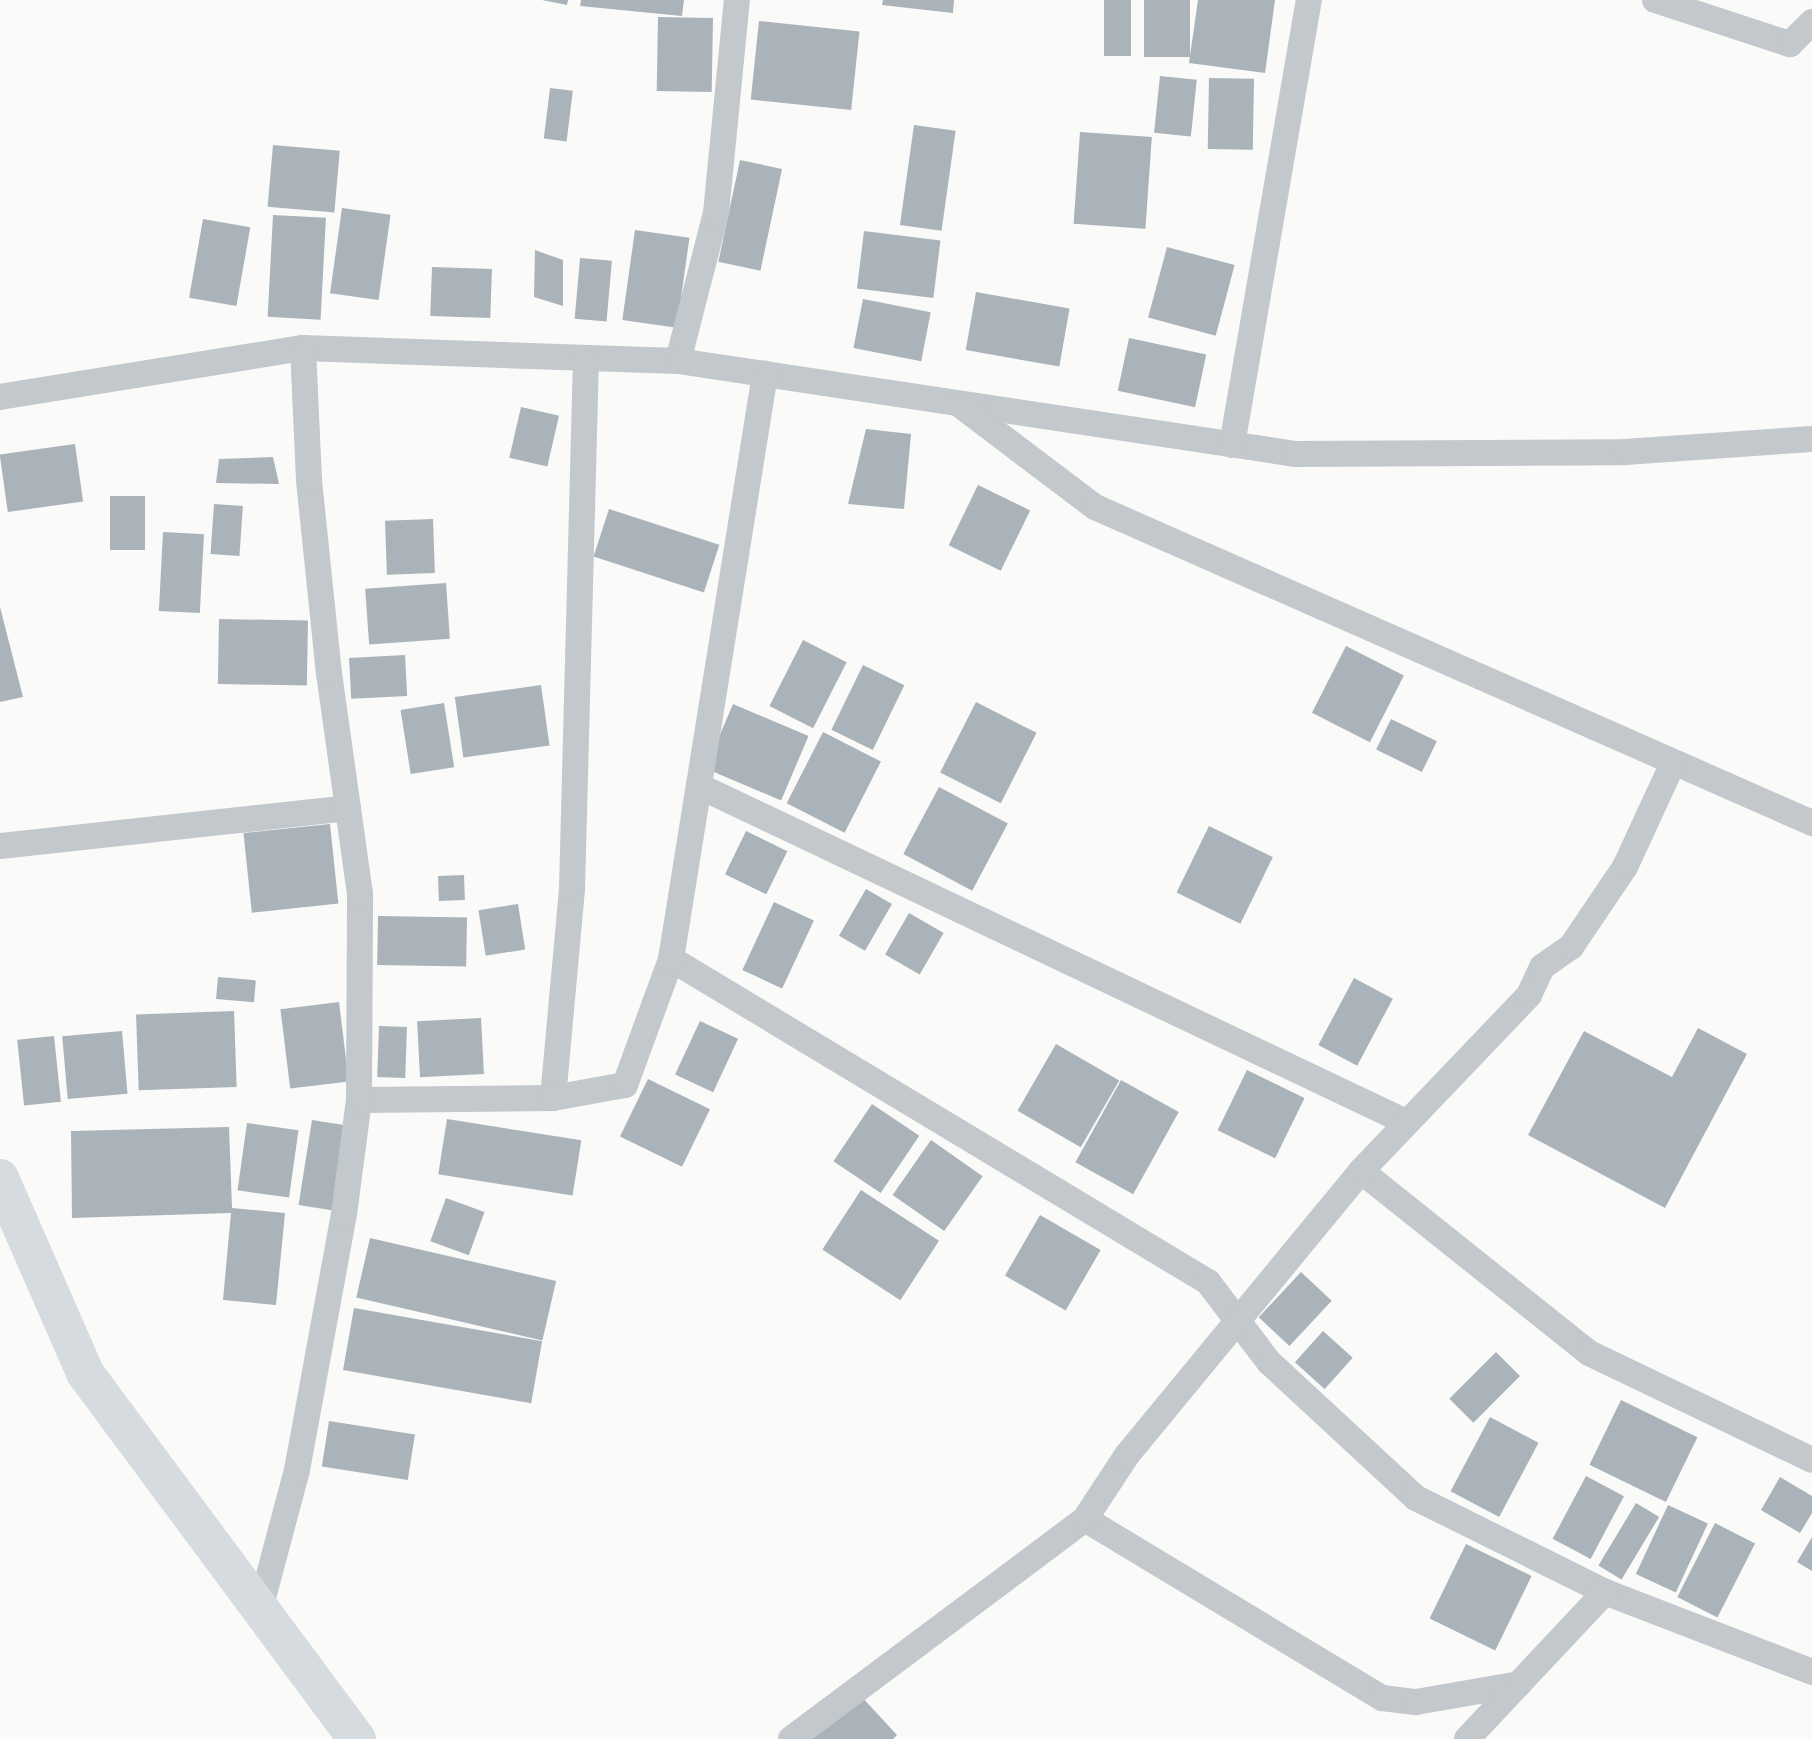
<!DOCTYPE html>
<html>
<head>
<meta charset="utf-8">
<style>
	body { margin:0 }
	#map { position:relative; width:1812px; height:1739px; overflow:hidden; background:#fafaf8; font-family:"Varela Round",sans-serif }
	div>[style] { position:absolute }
	.building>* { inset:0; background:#aab3b9; transform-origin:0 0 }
	.minor>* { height:26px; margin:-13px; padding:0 13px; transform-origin:13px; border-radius:13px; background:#c3c8cc }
	.primary>* { height:38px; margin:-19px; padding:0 19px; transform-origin:19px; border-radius:19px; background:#d6dbdf }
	span { translate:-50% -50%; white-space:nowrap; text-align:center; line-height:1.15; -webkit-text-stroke:7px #fff; paint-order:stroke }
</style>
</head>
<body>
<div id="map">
	<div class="building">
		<i style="clip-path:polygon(542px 0,568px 0,567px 5px)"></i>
		<i style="clip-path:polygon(581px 0,684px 0,682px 16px,580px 6px)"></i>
		<i style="clip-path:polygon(883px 0,954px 0,953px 13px,882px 5px)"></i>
		<i style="left:1104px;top:0;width:27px;height:56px"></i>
		<i style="left:1144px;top:0;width:46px;height:57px"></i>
		<i style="clip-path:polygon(1198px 0,1275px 0,1265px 73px,1189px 63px)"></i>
		<i style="left:658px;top:17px;width:55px;height:74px;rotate:1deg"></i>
		<i style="left:759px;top:21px;width:101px;height:79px;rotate:6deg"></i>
		<i style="left:1160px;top:76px;width:37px;height:57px;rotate:6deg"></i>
		<i style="left:1209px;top:78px;width:45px;height:71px;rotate:1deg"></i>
		<i style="left:550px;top:88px;width:23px;height:51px;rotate:7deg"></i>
		<i style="left:914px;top:125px;width:42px;height:101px;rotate:8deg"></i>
		<i style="left:1080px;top:132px;width:72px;height:92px;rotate:4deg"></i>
		<i style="left:273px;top:145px;width:67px;height:62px;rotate:5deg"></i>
		<i style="left:740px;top:160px;width:43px;height:104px;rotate:12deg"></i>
		<i style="left:342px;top:208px;width:49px;height:86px;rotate:8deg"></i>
		<i style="left:273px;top:215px;width:53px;height:102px;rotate:3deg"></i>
		<i style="left:203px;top:219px;width:48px;height:80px;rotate:10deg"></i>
		<i style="left:635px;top:230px;width:55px;height:91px;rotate:8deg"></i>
		<i style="left:864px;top:231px;width:77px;height:58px;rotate:7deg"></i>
		<i style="left:1167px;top:247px;width:70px;height:73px;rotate:15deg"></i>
		<i style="clip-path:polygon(535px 250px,563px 260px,563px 306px,534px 297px)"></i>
		<i style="left:580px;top:258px;width:32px;height:61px;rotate:5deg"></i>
		<i style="left:432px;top:267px;width:60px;height:49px;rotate:2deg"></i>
		<i style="left:976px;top:292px;width:95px;height:59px;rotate:10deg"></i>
		<i style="left:863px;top:299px;width:69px;height:50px;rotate:11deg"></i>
		<i style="left:1129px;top:338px;width:79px;height:54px;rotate:12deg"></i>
		<i style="left:521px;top:407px;width:39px;height:52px;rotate:13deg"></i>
		<i style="clip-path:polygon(866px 429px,911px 434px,904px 509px,848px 504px)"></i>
		<i style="left:75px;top:444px;width:58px;height:76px;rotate:82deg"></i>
		<i style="clip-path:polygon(273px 457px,279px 484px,216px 483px,219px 459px)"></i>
		<i style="left:978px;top:485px;width:58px;height:67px;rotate:26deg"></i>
		<i style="left:110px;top:496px;width:35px;height:54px"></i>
		<i style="left:214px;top:504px;width:29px;height:50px;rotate:4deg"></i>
		<i style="left:609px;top:509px;width:116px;height:50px;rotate:18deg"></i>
		<i style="left:433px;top:519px;width:54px;height:48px;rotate:88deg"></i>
		<i style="left:163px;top:532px;width:41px;height:79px;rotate:3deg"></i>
		<i style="left:446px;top:583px;width:56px;height:81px;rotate:86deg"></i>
		<i style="clip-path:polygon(0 607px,23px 697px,0 702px)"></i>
		<i style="left:219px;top:619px;width:89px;height:65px;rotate:1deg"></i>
		<i style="left:803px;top:640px;width:49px;height:74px;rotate:27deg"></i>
		<i style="left:1346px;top:646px;width:65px;height:75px;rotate:27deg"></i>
		<i style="left:405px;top:655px;width:41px;height:56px;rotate:87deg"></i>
		<i style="left:863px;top:665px;width:46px;height:72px;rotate:26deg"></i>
		<i style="left:541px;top:685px;width:61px;height:87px;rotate:82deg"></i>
		<i style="left:976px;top:702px;width:68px;height:79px;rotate:27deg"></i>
		<i style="left:444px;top:703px;width:65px;height:44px;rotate:81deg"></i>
		<i style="left:733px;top:704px;width:82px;height:70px;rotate:23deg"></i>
		<i style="left:1391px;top:719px;width:51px;height:34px;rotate:26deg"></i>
		<i style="left:823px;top:732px;width:65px;height:80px;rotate:27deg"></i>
		<i style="left:939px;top:787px;width:78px;height:76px;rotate:28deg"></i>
		<i style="left:330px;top:824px;width:80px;height:87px;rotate:84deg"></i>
		<i style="left:1209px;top:826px;width:71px;height:74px;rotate:26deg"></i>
		<i style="left:746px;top:831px;width:46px;height:48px;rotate:26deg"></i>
		<i style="left:464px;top:875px;width:25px;height:26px;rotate:88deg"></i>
		<i style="left:866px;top:889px;width:30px;height:54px;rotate:30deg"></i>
		<i style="left:774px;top:902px;width:44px;height:75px;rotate:25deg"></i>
		<i style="left:518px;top:904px;width:46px;height:40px;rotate:81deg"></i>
		<i style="left:909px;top:913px;width:40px;height:48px;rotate:30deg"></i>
		<i style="left:378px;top:916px;width:89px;height:49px;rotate:1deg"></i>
		<i style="left:218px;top:977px;width:38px;height:22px;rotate:5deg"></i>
		<i style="left:1354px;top:978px;width:44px;height:76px;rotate:28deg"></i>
		<i style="left:339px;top:1002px;width:80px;height:59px;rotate:83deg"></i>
		<i style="left:234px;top:1011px;width:76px;height:98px;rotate:88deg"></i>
		<i style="left:481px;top:1018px;width:56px;height:64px;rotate:87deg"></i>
		<i style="left:700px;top:1021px;width:42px;height:59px;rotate:25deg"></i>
		<i style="left:379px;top:1026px;width:28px;height:51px;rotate:2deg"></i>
		<i style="clip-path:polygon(1698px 1028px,1747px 1054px,1665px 1208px,1528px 1135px,1584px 1031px,1672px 1077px)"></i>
		<i style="left:122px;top:1031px;width:63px;height:60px;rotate:85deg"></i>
		<i style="left:54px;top:1036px;width:66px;height:37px;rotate:84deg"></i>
		<i style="left:1056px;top:1044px;width:73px;height:77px;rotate:30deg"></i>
		<i style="left:1247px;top:1070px;width:64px;height:67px;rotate:26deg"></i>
		<i style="left:648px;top:1079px;width:69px;height:64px;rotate:26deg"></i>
		<i style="left:1121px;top:1080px;width:66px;height:94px;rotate:29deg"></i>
		<i style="left:872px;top:1104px;width:57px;height:69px;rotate:34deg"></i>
		<i style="left:447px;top:1119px;width:136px;height:56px;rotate:9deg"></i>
		<i style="left:312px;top:1120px;width:37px;height:86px;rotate:9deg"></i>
		<i style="left:247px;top:1123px;width:52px;height:68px;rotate:8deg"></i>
		<i style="clip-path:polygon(229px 1127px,232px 1208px,285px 1213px,276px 1305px,223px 1300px,231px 1213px,72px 1218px,71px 1131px)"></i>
		<i style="left:931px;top:1140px;width:63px;height:67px;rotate:35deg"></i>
		<i style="left:861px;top:1190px;width:93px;height:71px;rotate:33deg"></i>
		<i style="left:446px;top:1198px;width:41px;height:46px;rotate:20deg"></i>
		<i style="left:1040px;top:1215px;width:70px;height:70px;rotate:30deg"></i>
		<i style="left:370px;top:1238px;width:191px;height:61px;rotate:13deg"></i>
		<i style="left:1301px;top:1272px;width:42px;height:62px;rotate:43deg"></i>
		<i style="left:354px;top:1308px;width:191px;height:63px;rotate:10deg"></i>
		<i style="left:1323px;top:1331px;width:40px;height:42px;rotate:42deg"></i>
		<i style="left:1496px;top:1352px;width:34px;height:66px;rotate:45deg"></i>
		<i style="left:1621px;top:1400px;width:85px;height:72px;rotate:26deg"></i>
		<i style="left:1490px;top:1417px;width:55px;height:84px;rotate:28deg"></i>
		<i style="left:329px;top:1421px;width:87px;height:46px;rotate:9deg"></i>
		<i style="left:1586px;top:1476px;width:43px;height:71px;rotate:28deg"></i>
		<i style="clip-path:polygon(1780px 1477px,1812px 1496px,1812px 1513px,1800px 1533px,1761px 1510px)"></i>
		<i style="left:1636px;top:1503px;width:27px;height:73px;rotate:31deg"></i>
		<i style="left:1668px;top:1505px;width:44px;height:76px;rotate:25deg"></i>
		<i style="left:1715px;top:1523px;width:45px;height:83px;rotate:27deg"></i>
		<i style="clip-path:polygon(1812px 1537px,1812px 1571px,1797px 1562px)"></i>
		<i style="left:1466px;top:1544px;width:73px;height:83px;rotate:26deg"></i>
		<i style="clip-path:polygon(860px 1695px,897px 1735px,893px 1739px,811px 1739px)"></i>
	</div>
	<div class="minor">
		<i style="left:1655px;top:0;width:142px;rotate:18.1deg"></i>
		<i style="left:1790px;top:44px;width:31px;rotate:-45deg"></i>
		<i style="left:678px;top:361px;width:153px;rotate:-75.6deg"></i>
		<i style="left:716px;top:213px;width:214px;rotate:-84.4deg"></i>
		<i style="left:0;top:397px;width:307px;rotate:-9.2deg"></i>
		<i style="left:303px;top:348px;width:375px;rotate:2deg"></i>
		<i style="left:678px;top:361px;width:625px;rotate:8.56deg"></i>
		<i style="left:1296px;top:454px;width:329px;rotate:-0.3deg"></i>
		<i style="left:1625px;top:452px;width:187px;rotate:-4deg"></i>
		<i style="left:960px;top:405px;width:169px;rotate:37.1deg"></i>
		<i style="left:1095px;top:507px;width:784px;rotate:23.78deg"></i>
		<i style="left:1232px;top:445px;width:452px;rotate:-80.2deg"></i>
		<i style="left:699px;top:786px;width:781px;rotate:25.42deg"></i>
		<i style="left:0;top:846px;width:350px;rotate:-6.2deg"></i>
		<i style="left:671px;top:959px;width:627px;rotate:31.03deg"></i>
		<i style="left:1208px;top:1282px;width:101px;rotate:52.7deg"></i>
		<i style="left:1269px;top:1362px;width:200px;rotate:42.8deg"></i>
		<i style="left:1416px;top:1498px;width:211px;rotate:26.4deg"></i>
		<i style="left:1605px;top:1592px;width:222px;rotate:21.1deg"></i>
		<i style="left:553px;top:1098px;width:210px;rotate:-84.8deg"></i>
		<i style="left:572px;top:889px;width:531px;rotate:-88.49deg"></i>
		<i style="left:359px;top:1100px;width:194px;rotate:-0.6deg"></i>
		<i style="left:553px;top:1098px;width:73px;rotate:-10.2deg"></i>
		<i style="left:625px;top:1085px;width:134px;rotate:-69.9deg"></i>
		<i style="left:671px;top:959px;width:593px;rotate:-80.87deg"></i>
		<i style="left:1361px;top:1171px;width:292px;rotate:38.6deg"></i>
		<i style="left:1589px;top:1353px;width:247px;rotate:25.6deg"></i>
		<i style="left:1085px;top:1519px;width:347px;rotate:31.1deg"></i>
		<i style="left:1382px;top:1698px;width:34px;rotate:7deg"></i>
		<i style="left:1416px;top:1702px;width:105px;rotate:-9.9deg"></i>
		<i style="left:260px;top:1609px;width:144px;rotate:-75.1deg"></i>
		<i style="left:297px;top:1470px;width:260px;rotate:-79.6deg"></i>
		<i style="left:344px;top:1214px;width:115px;rotate:-82.5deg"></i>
		<i style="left:359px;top:1100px;width:206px;rotate:-89.7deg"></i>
		<i style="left:360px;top:894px;width:222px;rotate:-98deg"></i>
		<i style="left:329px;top:674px;width:195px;rotate:-95.9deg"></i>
		<i style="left:309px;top:480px;width:132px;rotate:-92.6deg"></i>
		<i style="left:791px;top:1739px;width:367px;rotate:-36.8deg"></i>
		<i style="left:1085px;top:1519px;width:77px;rotate:-56.7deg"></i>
		<i style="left:1127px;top:1455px;width:368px;rotate:-50.5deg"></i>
		<i style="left:1361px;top:1171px;width:243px;rotate:-46.3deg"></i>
		<i style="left:1529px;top:995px;width:31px;rotate:-65deg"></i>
		<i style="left:1542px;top:967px;width:35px;rotate:-35deg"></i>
		<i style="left:1571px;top:947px;width:97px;rotate:-56deg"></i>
		<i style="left:1625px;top:867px;width:115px;rotate:-65.2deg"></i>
		<i style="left:1467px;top:1739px;width:202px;rotate:-46.8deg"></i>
	</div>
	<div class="primary">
		<i style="left:0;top:1178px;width:213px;rotate:66.4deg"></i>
		<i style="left:85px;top:1373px;width:456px;rotate:53.4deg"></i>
	</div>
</div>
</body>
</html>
